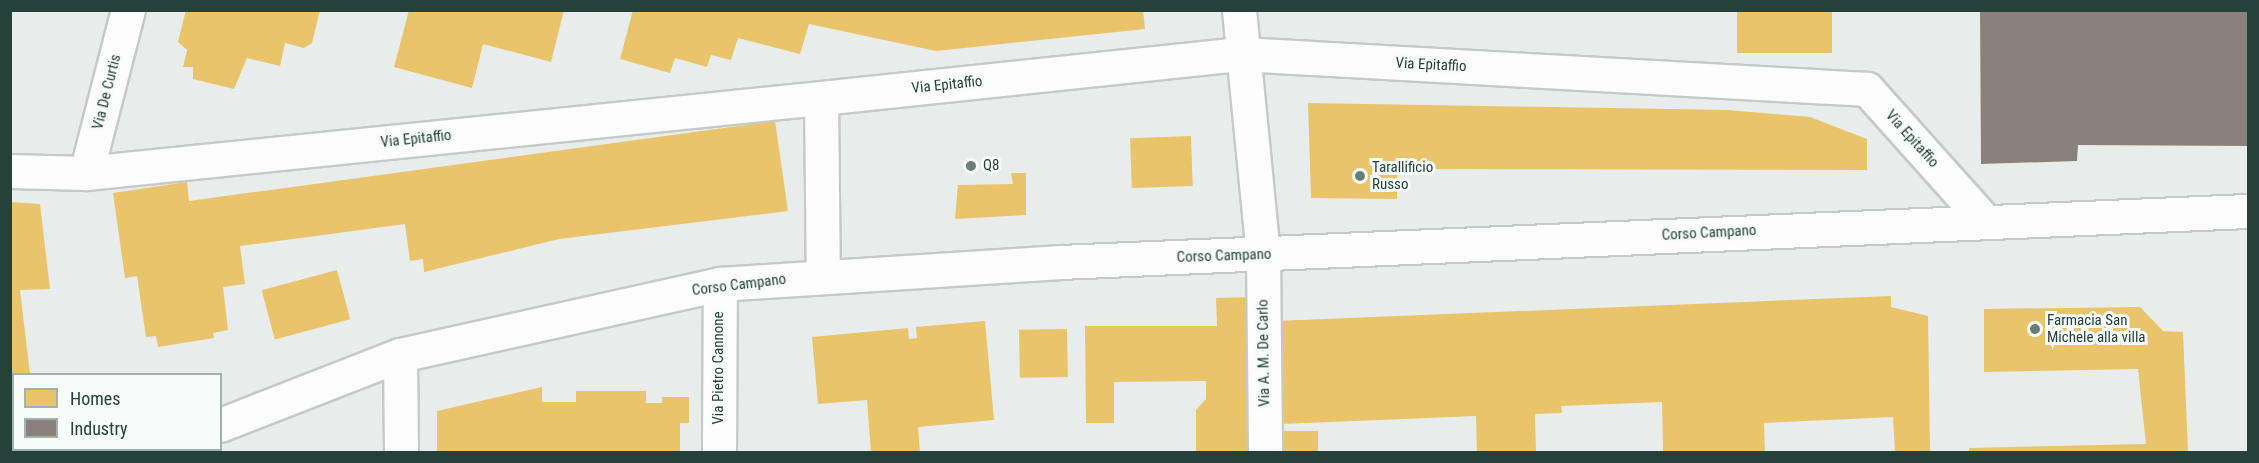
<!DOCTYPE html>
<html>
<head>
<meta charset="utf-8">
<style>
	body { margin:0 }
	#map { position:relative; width:2259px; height:463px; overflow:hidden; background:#e8edeb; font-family:"Roboto Condensed",sans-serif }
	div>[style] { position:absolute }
	.homes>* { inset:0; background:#e9c46a; transform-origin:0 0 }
	.industry>* { inset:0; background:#8a817c }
	.roads { filter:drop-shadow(2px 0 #c5cac8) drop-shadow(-2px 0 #c5cac8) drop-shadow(0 2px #c5cac8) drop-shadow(0 -2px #c5cac8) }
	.street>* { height:33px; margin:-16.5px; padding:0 16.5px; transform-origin:16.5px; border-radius:16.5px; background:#fcfcfc }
	.secondary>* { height:33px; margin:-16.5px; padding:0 16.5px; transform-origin:16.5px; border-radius:16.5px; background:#fcfcfc }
	.dots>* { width:16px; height:16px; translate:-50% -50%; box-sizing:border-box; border:3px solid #f7fbf9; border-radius:50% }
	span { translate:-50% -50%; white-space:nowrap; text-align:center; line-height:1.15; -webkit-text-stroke:6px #f7fbf9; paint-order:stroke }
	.street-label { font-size:15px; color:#24423a }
	.poi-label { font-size:15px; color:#24423a }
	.left { translate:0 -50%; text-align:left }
	.frame { position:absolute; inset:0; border:12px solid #24423a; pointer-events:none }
	.legend { position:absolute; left:12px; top:373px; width:210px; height:78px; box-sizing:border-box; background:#f7fbf9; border:2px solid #a3b1ad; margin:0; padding:8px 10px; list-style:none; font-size:18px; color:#24423a }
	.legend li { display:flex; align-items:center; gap:12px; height:30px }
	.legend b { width:30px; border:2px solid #a3b1ad }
</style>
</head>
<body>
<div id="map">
	<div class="homes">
		<i style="clip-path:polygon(186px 10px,320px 10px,312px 43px,304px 48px,285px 43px,280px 66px,247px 58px,234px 89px,193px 79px,193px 67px,183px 67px,187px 50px,178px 42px)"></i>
		<i style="clip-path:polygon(409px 10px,564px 10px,551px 62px,483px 44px,472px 88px,394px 67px)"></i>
		<i style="clip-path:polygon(633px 10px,1143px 10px,1145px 29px,936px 51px,809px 24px,800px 54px,738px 38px,731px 60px,711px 55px,707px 67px,675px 58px,670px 73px,620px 59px)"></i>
		<i style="left:1737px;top:10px;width:95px;height:43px"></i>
		<i style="clip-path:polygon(1308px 103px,1727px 110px,1810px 117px,1867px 139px,1867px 170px,1397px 169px,1397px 199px,1311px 198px)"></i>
		<i style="clip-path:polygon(775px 121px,788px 211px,559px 239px,424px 272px,423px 259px,410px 261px,405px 224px,240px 246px,245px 284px,223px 287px,228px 330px,213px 333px,214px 338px,158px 347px,156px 336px,146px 337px,137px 276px,125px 278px,113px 193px,187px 182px,189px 201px)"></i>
		<i style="left:1191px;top:136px;width:50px;height:61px;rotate:88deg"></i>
		<i style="clip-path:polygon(1011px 173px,1026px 173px,1026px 215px,955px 219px,958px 185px,1013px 184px)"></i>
		<i style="clip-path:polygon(10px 202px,40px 204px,50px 289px,20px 290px,30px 374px,14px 374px,10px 430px)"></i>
		<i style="left:337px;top:270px;width:51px;height:78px;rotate:75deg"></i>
		<i style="clip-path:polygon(1891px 296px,1891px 307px,1928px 316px,1930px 452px,1895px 451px,1893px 417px,1764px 423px,1765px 452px,1663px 452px,1662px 402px,1561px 406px,1562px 413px,1535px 414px,1536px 452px,1477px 452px,1476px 416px,1281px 424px,1276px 321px)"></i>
		<i style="clip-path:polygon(1253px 297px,1255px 452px,1196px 452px,1196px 410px,1206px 399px,1206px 381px,1114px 382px,1114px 423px,1086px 423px,1085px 326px,1217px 326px,1216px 298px)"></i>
		<i style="clip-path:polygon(2140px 307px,2163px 331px,2183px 332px,2188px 452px,1969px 452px,1969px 448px,2146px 444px,2138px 369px,1984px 372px,1984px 309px)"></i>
		<i style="clip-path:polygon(985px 321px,994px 420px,918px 427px,920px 452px,871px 452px,867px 400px,818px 404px,812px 337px,908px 328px,909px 339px,917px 338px,916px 327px)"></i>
		<i style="left:1067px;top:329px;width:48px;height:48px;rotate:89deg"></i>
		<i style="clip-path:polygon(542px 387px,542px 402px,576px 402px,576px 391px,646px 391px,646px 403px,662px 403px,662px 397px,689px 397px,689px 423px,680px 423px,680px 452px,437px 452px,437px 411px)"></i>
		<i style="left:1280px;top:431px;width:38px;height:21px"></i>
	</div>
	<div class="industry">
		<i style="clip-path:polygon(1980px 10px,2248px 10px,2248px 146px,2078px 145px,2077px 161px,1981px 164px)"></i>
	</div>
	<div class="roads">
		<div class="street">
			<i style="left:1239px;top:10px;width:245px;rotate:84.4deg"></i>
			<i style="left:1263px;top:254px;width:198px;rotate:89.4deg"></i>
			<i style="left:821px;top:98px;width:422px;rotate:-6deg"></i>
			<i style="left:1241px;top:54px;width:627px;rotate:3.2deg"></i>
			<i style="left:1867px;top:89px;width:176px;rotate:48.2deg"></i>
			<i style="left:86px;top:173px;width:168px;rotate:-75.6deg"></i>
			<i style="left:400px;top:355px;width:97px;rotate:89.4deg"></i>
			<i style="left:719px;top:452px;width:168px;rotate:-89.7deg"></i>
		</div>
		<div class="secondary">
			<i style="left:10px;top:171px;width:76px;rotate:1.5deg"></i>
			<i style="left:86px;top:173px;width:739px;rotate:-5.83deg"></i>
			<i style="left:821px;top:98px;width:177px;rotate:89.4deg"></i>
			<i style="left:220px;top:425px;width:193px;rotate:-21.3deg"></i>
			<i style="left:400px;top:355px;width:328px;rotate:-12.5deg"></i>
			<i style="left:720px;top:284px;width:341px;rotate:-3.7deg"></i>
			<i style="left:1060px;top:262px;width:1189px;rotate:-2.46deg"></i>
			<i style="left:151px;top:452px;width:8px;rotate:-14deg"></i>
		</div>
	</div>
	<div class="dots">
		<i style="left:971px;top:166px;background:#697e78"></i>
		<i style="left:1360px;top:176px;background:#697e78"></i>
		<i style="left:2035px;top:329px;background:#697e78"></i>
	</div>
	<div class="street-label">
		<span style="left:1431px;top:65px;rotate:3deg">Via Epitaffio</span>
		<span style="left:947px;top:85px;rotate:-6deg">Via Epitaffio</span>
		<span style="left:107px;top:92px;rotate:-76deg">Via De Curtis</span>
		<span style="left:416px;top:139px;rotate:-6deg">Via Epitaffio</span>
		<span style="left:1912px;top:139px;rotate:48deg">Via Epitaffio</span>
		<span style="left:1709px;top:233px;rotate:-3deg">Corso Campano</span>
		<span style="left:1224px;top:256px;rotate:-2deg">Corso Campano</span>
		<span style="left:739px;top:285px;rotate:-7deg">Corso Campano</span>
		<span style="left:1264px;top:353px;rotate:-91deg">Via A. M. De Carlo</span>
		<span style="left:719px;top:368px;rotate:-90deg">Via Pietro Cannone</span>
	</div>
	<div class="poi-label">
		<span class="left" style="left:983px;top:166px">Q8</span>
		<span class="left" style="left:1372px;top:176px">Tarallificio<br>Russo</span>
		<span class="left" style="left:2047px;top:329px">Farmacia San<br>Michele alla villa</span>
	</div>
	<div class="frame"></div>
	<ul class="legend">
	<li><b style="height:16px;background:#e9c46a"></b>Homes</li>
	<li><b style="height:16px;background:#8a817c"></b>Industry</li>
	</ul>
</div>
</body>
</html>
